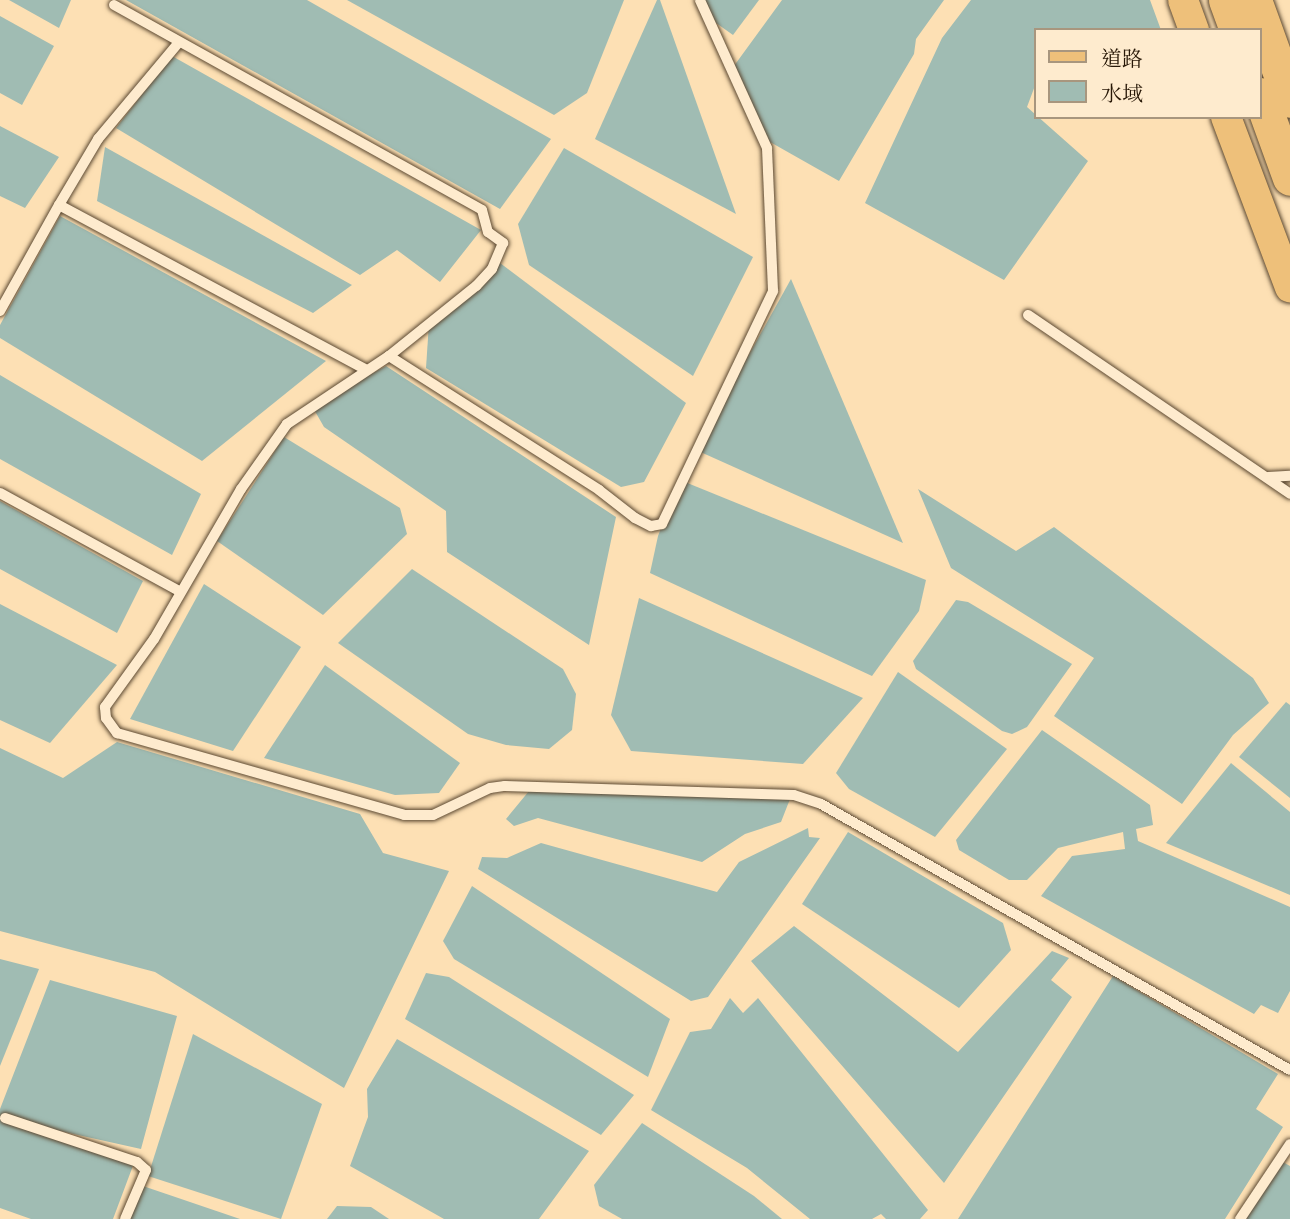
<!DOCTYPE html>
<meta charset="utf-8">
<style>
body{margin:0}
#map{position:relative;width:1290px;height:1219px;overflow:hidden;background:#fde0b4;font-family:"EB Garamond","Noto Serif TC",serif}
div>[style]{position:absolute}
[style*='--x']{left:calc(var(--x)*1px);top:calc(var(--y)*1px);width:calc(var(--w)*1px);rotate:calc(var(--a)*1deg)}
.water>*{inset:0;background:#a0bcb3}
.roads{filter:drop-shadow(0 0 2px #5c4932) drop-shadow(0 0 2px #5c4932)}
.lane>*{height:10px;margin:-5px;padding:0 5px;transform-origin:5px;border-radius:5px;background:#feebce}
.primary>*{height:30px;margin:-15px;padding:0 15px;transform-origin:15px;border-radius:15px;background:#eec07a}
.highway>*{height:35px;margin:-17.5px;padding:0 17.5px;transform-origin:17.5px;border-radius:17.5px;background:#eec07a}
span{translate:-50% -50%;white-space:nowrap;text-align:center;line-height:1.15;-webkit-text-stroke:5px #feebce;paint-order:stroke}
.legend{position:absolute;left:1034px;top:28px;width:228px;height:91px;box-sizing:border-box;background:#feebce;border:2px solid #a8967e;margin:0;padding:9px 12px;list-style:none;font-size:21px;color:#271706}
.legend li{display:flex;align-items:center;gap:14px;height:35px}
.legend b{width:35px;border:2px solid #a8967e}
</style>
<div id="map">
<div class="water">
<i style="clip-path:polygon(9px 0,71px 0,59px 28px)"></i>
<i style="clip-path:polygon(126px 0,307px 0,551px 139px,500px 209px)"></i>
<i style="clip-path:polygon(347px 0,624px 0,587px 93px,554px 115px)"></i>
<i style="clip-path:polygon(657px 0,660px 0,736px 214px,595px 139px)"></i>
<i style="clip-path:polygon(703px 0,759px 0,733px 35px,709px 18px)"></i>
<i style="clip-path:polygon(782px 0,944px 0,916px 39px,914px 54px,839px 181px,763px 138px,731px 70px)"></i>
<i style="clip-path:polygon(971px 0,1150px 0,1161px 30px,1036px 30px,1036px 83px,1027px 107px,1088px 161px,1004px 280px,865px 203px,942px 38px)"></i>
<i style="clip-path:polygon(0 16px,54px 46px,22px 105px,0 93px)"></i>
<i style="clip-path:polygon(172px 56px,481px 230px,440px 282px,397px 250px,360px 275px,116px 128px)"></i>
<i style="clip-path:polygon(0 126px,59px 157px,25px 208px,0 196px)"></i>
<i style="clip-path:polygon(105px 147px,352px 285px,313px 313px,97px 201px)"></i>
<i style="clip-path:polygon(564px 148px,753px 257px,693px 376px,529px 265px,518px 224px)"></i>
<i style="clip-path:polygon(60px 216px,326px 361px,202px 461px,0 338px,0 325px)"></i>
<i style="clip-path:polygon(500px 263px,686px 403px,644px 482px,621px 487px,426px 368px,429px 323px)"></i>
<i style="clip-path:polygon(791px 279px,903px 543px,696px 450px)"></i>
<i style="clip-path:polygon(386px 366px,616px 517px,589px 645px,447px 552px,446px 511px,324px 427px,312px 406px)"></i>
<i style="clip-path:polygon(0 375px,201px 494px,172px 555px,0 459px)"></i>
<i style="clip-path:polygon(284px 437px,400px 508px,407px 534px,323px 615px,217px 541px)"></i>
<i style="clip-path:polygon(680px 480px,926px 580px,919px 611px,872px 676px,650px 573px,658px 536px)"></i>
<i style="clip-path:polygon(918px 489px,1016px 551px,1054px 527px,1253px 678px,1269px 703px,1233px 735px,1182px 804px,1054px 716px,1094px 658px,951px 568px)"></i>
<i style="clip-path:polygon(0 501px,143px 581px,117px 633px,0 569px)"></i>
<i style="clip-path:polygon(412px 569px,563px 669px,576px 694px,572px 730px,549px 749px,506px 745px,468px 734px,338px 643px)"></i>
<i style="clip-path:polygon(204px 584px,301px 647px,233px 751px,130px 719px)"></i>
<i style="clip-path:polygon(639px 598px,863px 698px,803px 764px,631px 751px,611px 715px)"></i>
<i style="clip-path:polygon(956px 600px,968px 602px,1072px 664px,1027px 727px,1012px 734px,1002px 731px,916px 669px,913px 661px)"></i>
<i style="clip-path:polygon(0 604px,117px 665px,50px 743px,0 720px)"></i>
<i style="clip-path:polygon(325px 665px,460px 763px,439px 793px,395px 795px,264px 758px)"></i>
<i style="clip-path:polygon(898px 672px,1007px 749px,935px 837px,849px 789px,836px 773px)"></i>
<i style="clip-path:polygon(1286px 702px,1290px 705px,1290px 798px,1239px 757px)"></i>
<i style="clip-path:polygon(1042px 730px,1150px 805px,1153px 825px,1136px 829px,1138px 841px,1290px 907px,1290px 991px,1278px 1013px,1261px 1005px,1254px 1014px,1041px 896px,1072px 856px,1125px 849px,1123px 832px,1058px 848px,1027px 880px,1009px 880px,959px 850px,956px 840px)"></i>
<i style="clip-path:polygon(117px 742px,360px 814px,383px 853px,449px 871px,344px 1088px,155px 972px,0 931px,0 748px,63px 778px)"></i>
<i style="clip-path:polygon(1231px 763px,1290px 812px,1290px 895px,1166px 843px)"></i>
<i style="clip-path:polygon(529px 791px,790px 799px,781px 822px,745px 834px,702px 862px,538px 818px,514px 826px,506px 819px)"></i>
<i style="clip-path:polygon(808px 828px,809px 837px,820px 838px,708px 997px,691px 1001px,478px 869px,482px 857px,507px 858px,541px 843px,717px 892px,739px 862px)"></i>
<i style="clip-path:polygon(848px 832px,1003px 923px,1011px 950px,959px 1008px,802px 904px)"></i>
<i style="clip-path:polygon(472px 886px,670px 1019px,648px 1077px,454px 959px,443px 941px)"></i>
<i style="clip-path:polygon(794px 926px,958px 1052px,1052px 951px,1069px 958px,1051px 980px,1072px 997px,944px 1183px,751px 961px)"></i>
<i style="clip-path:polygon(0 959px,39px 969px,0 1066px)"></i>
<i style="clip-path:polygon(426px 973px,449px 977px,634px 1095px,601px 1135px,405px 1019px)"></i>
<i style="clip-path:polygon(1113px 976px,1278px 1074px,1256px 1109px,1283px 1127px,1225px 1219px,958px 1219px)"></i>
<i style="clip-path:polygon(50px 980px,177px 1016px,141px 1149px,6px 1119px,134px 1163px,113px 1219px,31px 1219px,0 1208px,0 1109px)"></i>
<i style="clip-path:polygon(730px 998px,743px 1013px,758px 998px,928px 1210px,920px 1219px,886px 1219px,881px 1214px,872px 1219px,810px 1219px,747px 1168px,651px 1110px,690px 1032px,711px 1029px)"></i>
<i style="clip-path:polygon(193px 1034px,322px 1104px,281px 1219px,148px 1176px)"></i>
<i style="clip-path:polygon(397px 1039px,589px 1151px,539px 1219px,444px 1219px,350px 1166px,368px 1117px,367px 1089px)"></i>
<i style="clip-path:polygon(642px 1123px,754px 1196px,782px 1219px,622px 1219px,599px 1206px,594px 1185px)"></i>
<i style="clip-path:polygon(1281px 1161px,1290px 1166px,1290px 1219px,1246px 1219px)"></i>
<i style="clip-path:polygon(140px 1185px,240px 1219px,126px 1219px)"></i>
<i style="clip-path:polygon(337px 1206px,371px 1207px,389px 1219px,327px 1219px)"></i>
</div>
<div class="roads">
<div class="lane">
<i style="--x:114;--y:5;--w:421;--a:29.1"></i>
<i style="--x:482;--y:210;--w:23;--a:75"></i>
<i style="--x:488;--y:232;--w:19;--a:36"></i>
<i style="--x:503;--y:243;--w:28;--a:113"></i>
<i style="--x:492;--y:269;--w:23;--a:133"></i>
<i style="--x:476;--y:286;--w:112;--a:141.2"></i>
<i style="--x:389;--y:356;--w:123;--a:146.3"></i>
<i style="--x:287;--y:424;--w:80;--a:125.3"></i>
<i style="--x:241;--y:489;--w:173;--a:120.1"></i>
<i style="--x:154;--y:639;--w:84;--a:125.8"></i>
<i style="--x:105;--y:707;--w:11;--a:85"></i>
<i style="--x:106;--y:718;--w:19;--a:54"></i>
<i style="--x:117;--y:733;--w:298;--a:15.9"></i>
<i style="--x:404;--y:815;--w:29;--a:0"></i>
<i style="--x:433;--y:815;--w:63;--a:-25.3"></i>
<i style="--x:490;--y:788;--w:15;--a:-8"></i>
<i style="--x:505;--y:786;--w:289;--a:1.8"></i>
<i style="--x:794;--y:795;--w:28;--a:18"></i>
<i style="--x:821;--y:804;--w:539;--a:29.56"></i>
<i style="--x:59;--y:205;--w:77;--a:-59.4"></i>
<i style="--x:98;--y:139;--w:126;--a:-50.1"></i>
<i style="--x:0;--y:311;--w:121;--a:-60.9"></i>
<i style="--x:59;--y:205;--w:347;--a:28.2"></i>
<i style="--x:1028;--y:315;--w:317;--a:34.3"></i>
<i style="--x:389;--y:356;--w:249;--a:32.5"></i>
<i style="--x:599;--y:490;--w:46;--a:37.9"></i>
<i style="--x:635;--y:518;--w:18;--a:27"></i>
<i style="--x:651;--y:526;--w:11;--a:-10"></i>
<i style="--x:662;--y:524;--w:258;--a:-64.5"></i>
<i style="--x:773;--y:291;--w:143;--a:-92.4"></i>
<i style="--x:767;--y:148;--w:162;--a:-114.4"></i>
<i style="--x:1268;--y:477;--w:22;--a:-3"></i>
<i style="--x:0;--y:493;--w:206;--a:28.7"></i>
<i style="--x:5;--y:1118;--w:139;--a:18.4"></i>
<i style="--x:137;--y:1162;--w:12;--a:42"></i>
<i style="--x:146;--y:1170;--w:53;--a:113.2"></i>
<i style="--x:1240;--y:1219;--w:90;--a:-56.3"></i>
</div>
<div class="primary">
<i style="--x:1183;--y:0;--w:32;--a:70"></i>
<i style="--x:1226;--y:117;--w:182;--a:69.4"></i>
</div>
<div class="highway">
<i style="--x:1226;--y:0;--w:32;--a:70"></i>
<i style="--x:1254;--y:0;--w:106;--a:70.2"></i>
<i style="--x:1260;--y:95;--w:88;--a:70.1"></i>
</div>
</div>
<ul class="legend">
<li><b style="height:9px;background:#eec07a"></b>道路</li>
<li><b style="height:19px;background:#a0bcb3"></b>水域</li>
</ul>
</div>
